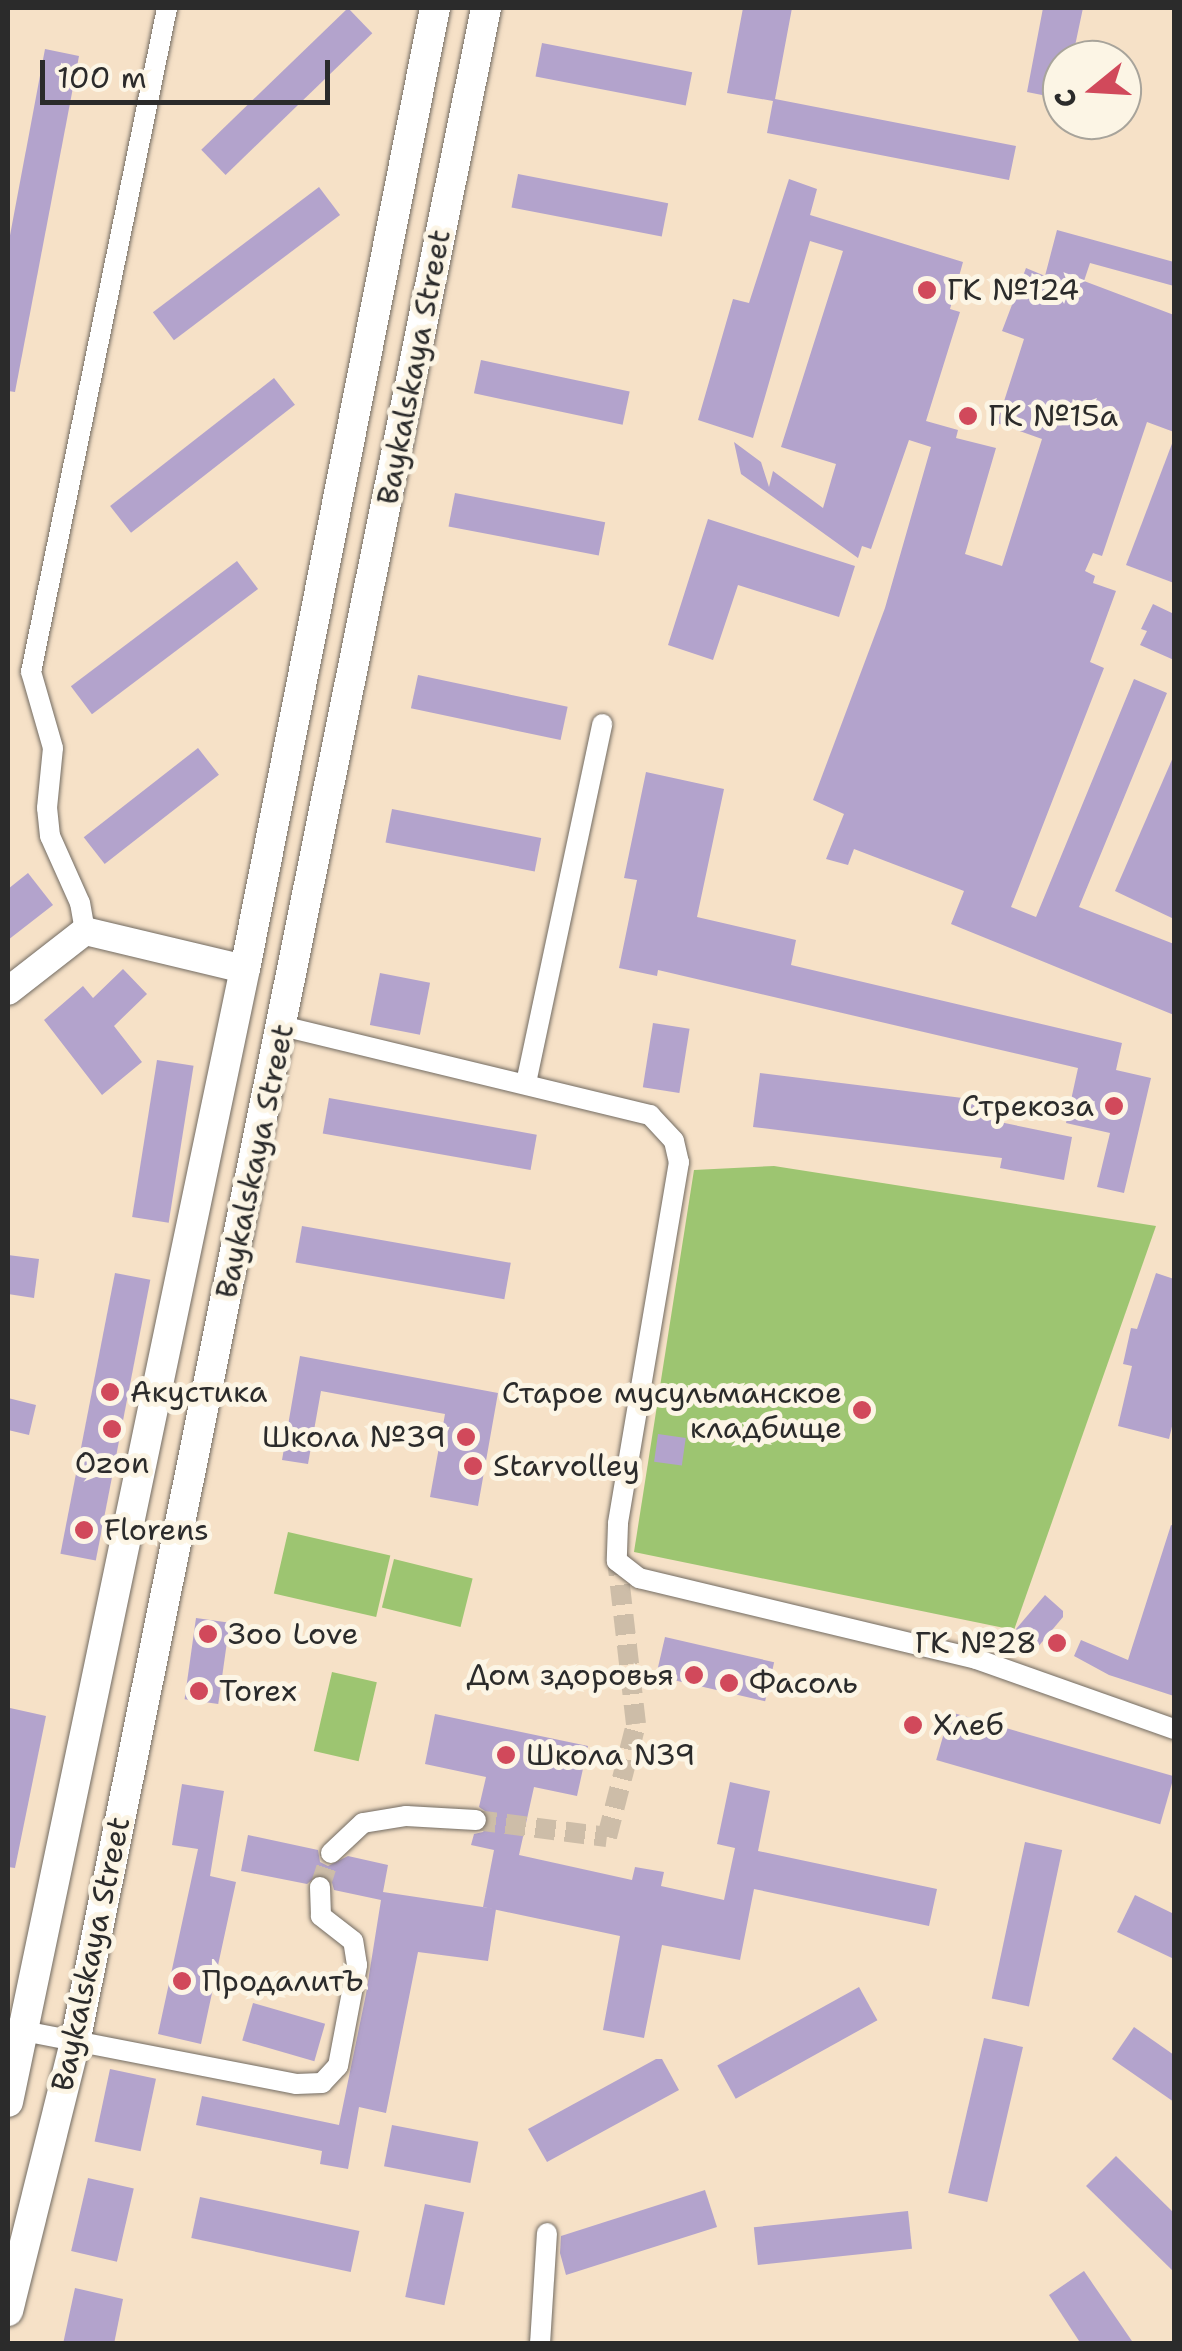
<!DOCTYPE html>
<meta charset="utf-8">
<style>
body{margin:0}
#map{position:relative;width:1182px;height:2351px;overflow:hidden;background:#f6e1c7;font-family:"Shantell Sans",sans-serif}
div>[style]{position:absolute}
[style*='--x']{left:calc(var(--x)*1px);top:calc(var(--y)*1px);width:calc(var(--w)*1px);rotate:calc(var(--a)*1deg)}
.green>*{inset:0;background:#9dc571;transform-origin:0 0}
.building>*{inset:0;background:#b3a3cc;transform-origin:0 0}
.street-tunnel>*{height:20px;margin-top:-10px;transform-origin:0;background:repeating-linear-gradient(90deg,#cdbda8 0 20px,transparent 0 30px)}
.roads{filter:drop-shadow(0 0 2px #726b62) drop-shadow(0 0 2px #726b62)}
.street>*{height:20px;margin:-10px;padding:0 10px;transform-origin:10px;border-radius:10px;background:#fff}
.secondary>*{height:28px;margin:-14px;padding:0 14px;transform-origin:14px;border-radius:14px;background:#fff}
.primary>*{height:30px;margin:-15px;padding:0 15px;transform-origin:15px;border-radius:15px;background:#fff}
.dots>*{width:28px;height:28px;translate:-50% -50%;box-sizing:border-box;border:5px solid #fcf5e5;border-radius:50%}
span{translate:-50% -50%;white-space:nowrap;text-align:center;line-height:1.15;-webkit-text-stroke:10px #fcf5e5;paint-order:stroke}
.poi-label{font-size:30px;color:#2b2b2b}
.left{translate:0 -50%;text-align:left}
.right{translate:-100% -50%;text-align:right}
.street-label{font-size:30px;color:#2b2b2b}
.frame{position:absolute;inset:0;border:10px solid #2b2b2b;pointer-events:none}
.north{position:absolute;left:1042px;top:40px;width:100px;height:100px;box-sizing:border-box;background:#fcf5e5;border:2px solid #a8a49b;border-radius:50%;rotate:252deg;font-size:28px;font-weight:700;line-height:40px;text-align:center;color:#2b2b2b}
.north::after{content:'';display:block;margin:auto;width:35px;height:45px;background:#d1495b;clip-path:polygon(50% 0,100% 100%,50% 72%,0 100%)}
.scale{position:absolute;left:40px;top:60px;width:290px;height:45px;box-sizing:border-box;border:5px solid #2b2b2b;border-top:0;padding-left:12px;font-size:30px;line-height:35px;white-space:nowrap;color:#2b2b2b;-webkit-text-stroke:8px #fcf5e5;paint-order:stroke}
</style>
<div id="map">
<div class="green">
<i style="clip-path:polygon(774px 1166px,1156px 1226px,1014px 1630px,634px 1552px,694px 1170px)"></i>
<i style="left:288px;top:1532px;width:105px;height:63px;rotate:13deg"></i>
<i style="left:394px;top:1559px;width:81px;height:50px;rotate:14deg"></i>
<i style="left:332px;top:1672px;width:46px;height:81px;rotate:13deg"></i>
</div>
<div class="building">
<i style="left:348px;top:8px;width:35px;height:204px;rotate:46deg"></i>
<i style="clip-path:polygon(743px 8px,792px 8px,775px 99px,1016px 146px,1009px 180px,767px 133px,773px 101px,727px 93px)"></i>
<i style="clip-path:polygon(1043px 8px,1083px 8px,1072px 60px,1062px 60px,1062px 99px,1027px 92px)"></i>
<i style="left:542px;top:43px;width:153px;height:34px;rotate:11deg"></i>
<i style="clip-path:polygon(45px 49px,79px 56px,15px 392px,8px 391px,8px 246px)"></i>
<i style="left:518px;top:174px;width:153px;height:34px;rotate:11deg"></i>
<i style="clip-path:polygon(789px 179px,817px 189px,810px 215px,963px 262px,950px 309px,960px 312px,926px 421px,958px 430px,956px 438px,996px 448px,965px 554px,1002px 566px,1042px 439px,997px 423px,1024px 339px,1002px 331px,1026px 268px,1045px 276px,1057px 230px,1174px 262px,1174px 286px,1090px 263px,1084px 281px,1174px 315px,1174px 432px,1147px 422px,1102px 556px,1093px 553px,1085px 571px,1095px 576px,1093px 583px,1116px 591px,1090px 662px,1104px 668px,1011px 907px,1036px 917px,1134px 679px,1167px 693px,1079px 907px,1174px 944px,1174px 1015px,951px 924px,964px 891px,854px 849px,848px 865px,826px 859px,844px 814px,813px 800px,885px 608px,931px 447px,909px 440px,871px 549px,862px 546px,858px 558px,741px 474px,734px 442px,761px 462px,769px 487px,773px 471px,823px 508px,836px 464px,781px 447px,843px 251px,810px 241px,753px 438px,698px 420px,733px 299px,749px 303px)"></i>
<i style="left:319px;top:187px;width:35px;height:208px;rotate:53deg"></i>
<i style="left:481px;top:360px;width:152px;height:34px;rotate:12deg"></i>
<i style="left:274px;top:378px;width:34px;height:208px;rotate:52deg"></i>
<i style="clip-path:polygon(1173px 441px,1174px 441px,1174px 583px,1126px 565px)"></i>
<i style="left:455px;top:493px;width:153px;height:34px;rotate:11deg"></i>
<i style="clip-path:polygon(708px 519px,855px 566px,839px 617px,738px 585px,713px 660px,668px 645px)"></i>
<i style="left:237px;top:561px;width:35px;height:208px;rotate:53deg"></i>
<i style="clip-path:polygon(1153px 604px,1174px 614px,1174px 660px,1140px 645px,1147px 631px,1141px 629px)"></i>
<i style="left:418px;top:675px;width:153px;height:34px;rotate:12deg"></i>
<i style="left:198px;top:748px;width:34px;height:145px;rotate:52deg"></i>
<i style="clip-path:polygon(1174px 755px,1174px 919px,1115px 891px)"></i>
<i style="clip-path:polygon(646px 772px,724px 789px,697px 917px,796px 940px,791px 965px,1122px 1043px,1116px 1070px,1151px 1078px,1124px 1193px,1097px 1187px,1110px 1133px,1066px 1123px,1078px 1068px,658px 970px,657px 976px,619px 968px,637px 880px,624px 878px)"></i>
<i style="left:392px;top:809px;width:152px;height:34px;rotate:11deg"></i>
<i style="clip-path:polygon(28px 873px,53px 905px,8px 940px,8px 889px)"></i>
<i style="clip-path:polygon(123px 969px,147px 994px,114px 1026px,142px 1062px,102px 1095px,44px 1020px,83px 986px,93px 998px)"></i>
<i style="left:380px;top:973px;width:51px;height:53px;rotate:11deg"></i>
<i style="left:653px;top:1023px;width:37px;height:65px;rotate:9deg"></i>
<i style="left:157px;top:1060px;width:37px;height:159px;rotate:9deg"></i>
<i style="clip-path:polygon(760px 1073px,987px 1101px,985px 1119px,1072px 1137px,1064px 1180px,1000px 1168px,1002px 1158px,753px 1127px)"></i>
<i style="left:329px;top:1098px;width:211px;height:36px;rotate:10deg"></i>
<i style="left:302px;top:1226px;width:212px;height:37px;rotate:10deg"></i>
<i style="clip-path:polygon(8px 1255px,39px 1259px,34px 1298px,8px 1294px)"></i>
<i style="left:115px;top:1273px;width:36px;height:286px;rotate:11deg"></i>
<i style="clip-path:polygon(1156px 1273px,1174px 1279px,1174px 1418px,1169px 1439px,1118px 1426px,1132px 1366px,1123px 1364px,1131px 1328px,1137px 1329px)"></i>
<i style="clip-path:polygon(300px 1356px,498px 1393px,478px 1506px,430px 1497px,445px 1414px,321px 1391px,308px 1464px,282px 1460px)"></i>
<i style="clip-path:polygon(8px 1398px,36px 1405px,29px 1435px,8px 1430px)"></i>
<i style="left:658px;top:1434px;width:28px;height:28px;rotate:8deg"></i>
<i style="clip-path:polygon(1171px 1525px,1174px 1526px,1174px 1696px,1109px 1675px,1074px 1656px,1081px 1640px,1128px 1660px)"></i>
<i style="clip-path:polygon(1045px 1595px,1063px 1611px,1063px 1617px,1037px 1648px,1016px 1629px)"></i>
<i style="left:196px;top:1618px;width:34px;height:82px;rotate:8deg"></i>
<i style="left:665px;top:1637px;width:112px;height:40px;rotate:13deg"></i>
<i style="clip-path:polygon(10px 1708px,46px 1716px,15px 1868px,8px 1867px)"></i>
<i style="left:950px;top:1712px;width:233px;height:50px;rotate:16deg"></i>
<i style="clip-path:polygon(435px 1714px,588px 1746px,577px 1796px,534px 1787px,519px 1855px,632px 1880px,635px 1867px,664px 1872px,661px 1886px,724px 1900px,735px 1848px,717px 1844px,730px 1782px,770px 1791px,758px 1851px,937px 1889px,929px 1926px,754px 1889px,740px 1960px,662px 1945px,644px 2038px,603px 2030px,620px 1936px,483px 1907px,494px 1850px,471px 1845px,474px 1834px,483px 1832px,490px 1822px,488px 1813px,479px 1807px,486px 1777px,425px 1764px)"></i>
<i style="clip-path:polygon(182px 1784px,224px 1791px,210px 1876px,236px 1882px,201px 2044px,158px 2034px,198px 1849px,172px 1845px)"></i>
<i style="clip-path:polygon(248px 1835px,318px 1850px,320px 1862px,328px 1866px,348px 1856px,388px 1865px,383px 1892px,496px 1909px,488px 1961px,418px 1952px,386px 2113px,359px 2107px,348px 2169px,320px 2164px,322px 2151px,196px 2125px,202px 2096px,339px 2125px,366px 1994px,381px 1900px,334px 1890px,331px 1879px,320px 1873px,307px 1884px,241px 1871px)"></i>
<i style="left:1025px;top:1842px;width:38px;height:160px;rotate:12deg"></i>
<i style="clip-path:polygon(1135px 1895px,1174px 1914px,1174px 1959px,1117px 1932px)"></i>
<i style="left:859px;top:1987px;width:38px;height:162px;rotate:61deg"></i>
<i style="left:253px;top:2003px;width:75px;height:39px;rotate:16deg"></i>
<i style="clip-path:polygon(1134px 2027px,1174px 2055px,1174px 2102px,1112px 2059px)"></i>
<i style="left:984px;top:2038px;width:40px;height:159px;rotate:13deg"></i>
<i style="clip-path:polygon(656px 2059px,662px 2059px,679px 2090px,547px 2162px,528px 2129px)"></i>
<i style="left:110px;top:2069px;width:47px;height:74px;rotate:12deg"></i>
<i style="left:392px;top:2125px;width:88px;height:42px;rotate:11deg"></i>
<i style="clip-path:polygon(1116px 2156px,1174px 2213px,1174px 2272px,1086px 2186px)"></i>
<i style="left:88px;top:2178px;width:47px;height:75px;rotate:13deg"></i>
<i style="clip-path:polygon(705px 2190px,717px 2227px,566px 2275px,560px 2253px,561px 2236px)"></i>
<i style="left:200px;top:2197px;width:163px;height:42px;rotate:12deg"></i>
<i style="left:425px;top:2204px;width:40px;height:95px;rotate:12deg"></i>
<i style="left:908px;top:2211px;width:38px;height:155px;rotate:84deg"></i>
<i style="clip-path:polygon(1084px 2271px,1134px 2344px,1081px 2344px,1049px 2295px)"></i>
<i style="clip-path:polygon(75px 2288px,123px 2299px,114px 2344px,63px 2344px)"></i>
</div>
<div class="street-tunnel">
<i style="--x:476;--y:1820;--w:132;--a:7.4"></i>
<i style="--x:607;--y:1837;--w:117;--a:-75.6"></i>
<i style="--x:636;--y:1724;--w:164;--a:-96.6"></i>
<i style="--x:320;--y:1887;--w:36;--a:-72"></i>
</div>
<div class="roads">
<div class="street">
<i style="--x:85;--y:931;--w:28;--a:-100"></i>
<i style="--x:80;--y:903;--w:73;--a:-114.1"></i>
<i style="--x:50;--y:836;--w:28;--a:-96"></i>
<i style="--x:47;--y:808;--w:60;--a:-84.3"></i>
<i style="--x:53;--y:748;--w:79;--a:-106.1"></i>
<i style="--x:31;--y:672;--w:678;--a:-78.42"></i>
<i style="--x:282;--y:1026;--w:379;--a:13.6"></i>
<i style="--x:650;--y:1115;--w:35;--a:47"></i>
<i style="--x:674;--y:1141;--w:22;--a:77"></i>
<i style="--x:679;--y:1162;--w:367;--a:99.6"></i>
<i style="--x:618;--y:1524;--w:37;--a:92"></i>
<i style="--x:617;--y:1561;--w:28;--a:38"></i>
<i style="--x:639;--y:1578;--w:347;--a:13.5"></i>
<i style="--x:976;--y:1659;--w:210;--a:19.5"></i>
<i style="--x:526;--y:1083;--w:367;--a:-78"></i>
<i style="--x:331;--y:1853;--w:44;--a:-43.2"></i>
<i style="--x:363;--y:1823;--w:44;--a:-9.2"></i>
<i style="--x:406;--y:1816;--w:70;--a:3.3"></i>
<i style="--x:8;--y:2028;--w:293;--a:11"></i>
<i style="--x:296;--y:2084;--w:26;--a:-2"></i>
<i style="--x:322;--y:2083;--w:23;--a:-47"></i>
<i style="--x:338;--y:2066;--w:103;--a:-79.3"></i>
<i style="--x:357;--y:1965;--w:24;--a:-99"></i>
<i style="--x:353;--y:1941;--w:41;--a:-142"></i>
<i style="--x:321;--y:1916;--w:29;--a:-92"></i>
<i style="--x:540;--y:2344;--w:111;--a:-86.4"></i>
</div>
<div class="secondary">
<i style="--x:8;--y:991;--w:98;--a:-37.9"></i>
<i style="--x:85;--y:931;--w:164;--a:13.4"></i>
</div>
<div class="primary">
<i style="--x:8;--y:2102;--w:1158;--a:-78.19"></i>
<i style="--x:245;--y:969;--w:980;--a:-78.82"></i>
<i style="--x:8;--y:2311;--w:276;--a:-76"></i>
<i style="--x:75;--y:2043;--w:2076;--a:-78.58"></i>
</div>
</div>
<div class="dots">
<i style="left:927px;top:290px;background:#d1495b"></i>
<i style="left:968px;top:416px;background:#d1495b"></i>
<i style="left:1114px;top:1106px;background:#d1495b"></i>
<i style="left:110px;top:1392px;background:#d1495b"></i>
<i style="left:862px;top:1410px;background:#d1495b"></i>
<i style="left:112px;top:1429px;background:#d1495b"></i>
<i style="left:466px;top:1437px;background:#d1495b"></i>
<i style="left:473px;top:1466px;background:#d1495b"></i>
<i style="left:84px;top:1530px;background:#d1495b"></i>
<i style="left:208px;top:1634px;background:#d1495b"></i>
<i style="left:1057px;top:1643px;background:#d1495b"></i>
<i style="left:694px;top:1675px;background:#d1495b"></i>
<i style="left:729px;top:1683px;background:#d1495b"></i>
<i style="left:199px;top:1691px;background:#d1495b"></i>
<i style="left:913px;top:1725px;background:#d1495b"></i>
<i style="left:506px;top:1755px;background:#d1495b"></i>
<i style="left:182px;top:1981px;background:#d1495b"></i>
</div>
<div class="poi-label">
<span class="left" style="left:947px;top:290px">ГК №124</span>
<span class="left" style="left:988px;top:416px">ГК №15а</span>
<span class="right" style="left:1094px;top:1106px">Стрекоза</span>
<span class="left" style="left:130px;top:1392px">Акустика</span>
<span class="right" style="left:842px;top:1410px">Старое мусульманское<br>кладбище</span>
<span class="right" style="left:446px;top:1437px">Школа №39</span>
<span style="left:112px;top:1463px">Ozon</span>
<span class="left" style="left:493px;top:1466px">Starvolley</span>
<span class="left" style="left:104px;top:1530px">Florens</span>
<span class="left" style="left:228px;top:1634px">Зоо Love</span>
<span class="right" style="left:1037px;top:1643px">ГК №28</span>
<span class="right" style="left:674px;top:1675px">Дом здоровья</span>
<span class="left" style="left:749px;top:1683px">Фасоль</span>
<span class="left" style="left:219px;top:1691px">Torex</span>
<span class="left" style="left:933px;top:1725px">Хлеб</span>
<span class="left" style="left:526px;top:1755px">Школа N39</span>
<span class="left" style="left:202px;top:1981px">ПродалитЪ</span>
</div>
<div class="street-label">
<span style="left:414px;top:367px;rotate:-79deg">Baykalskaya Street</span>
<span style="left:255px;top:1161px;rotate:-78deg">Baykalskaya Street</span>
<span style="left:91px;top:1954px;rotate:-78deg">Baykalskaya Street</span>
</div>
<div class="frame"></div>
<div class="north">С</div>
<div class="scale">100 m</div>
</div>
